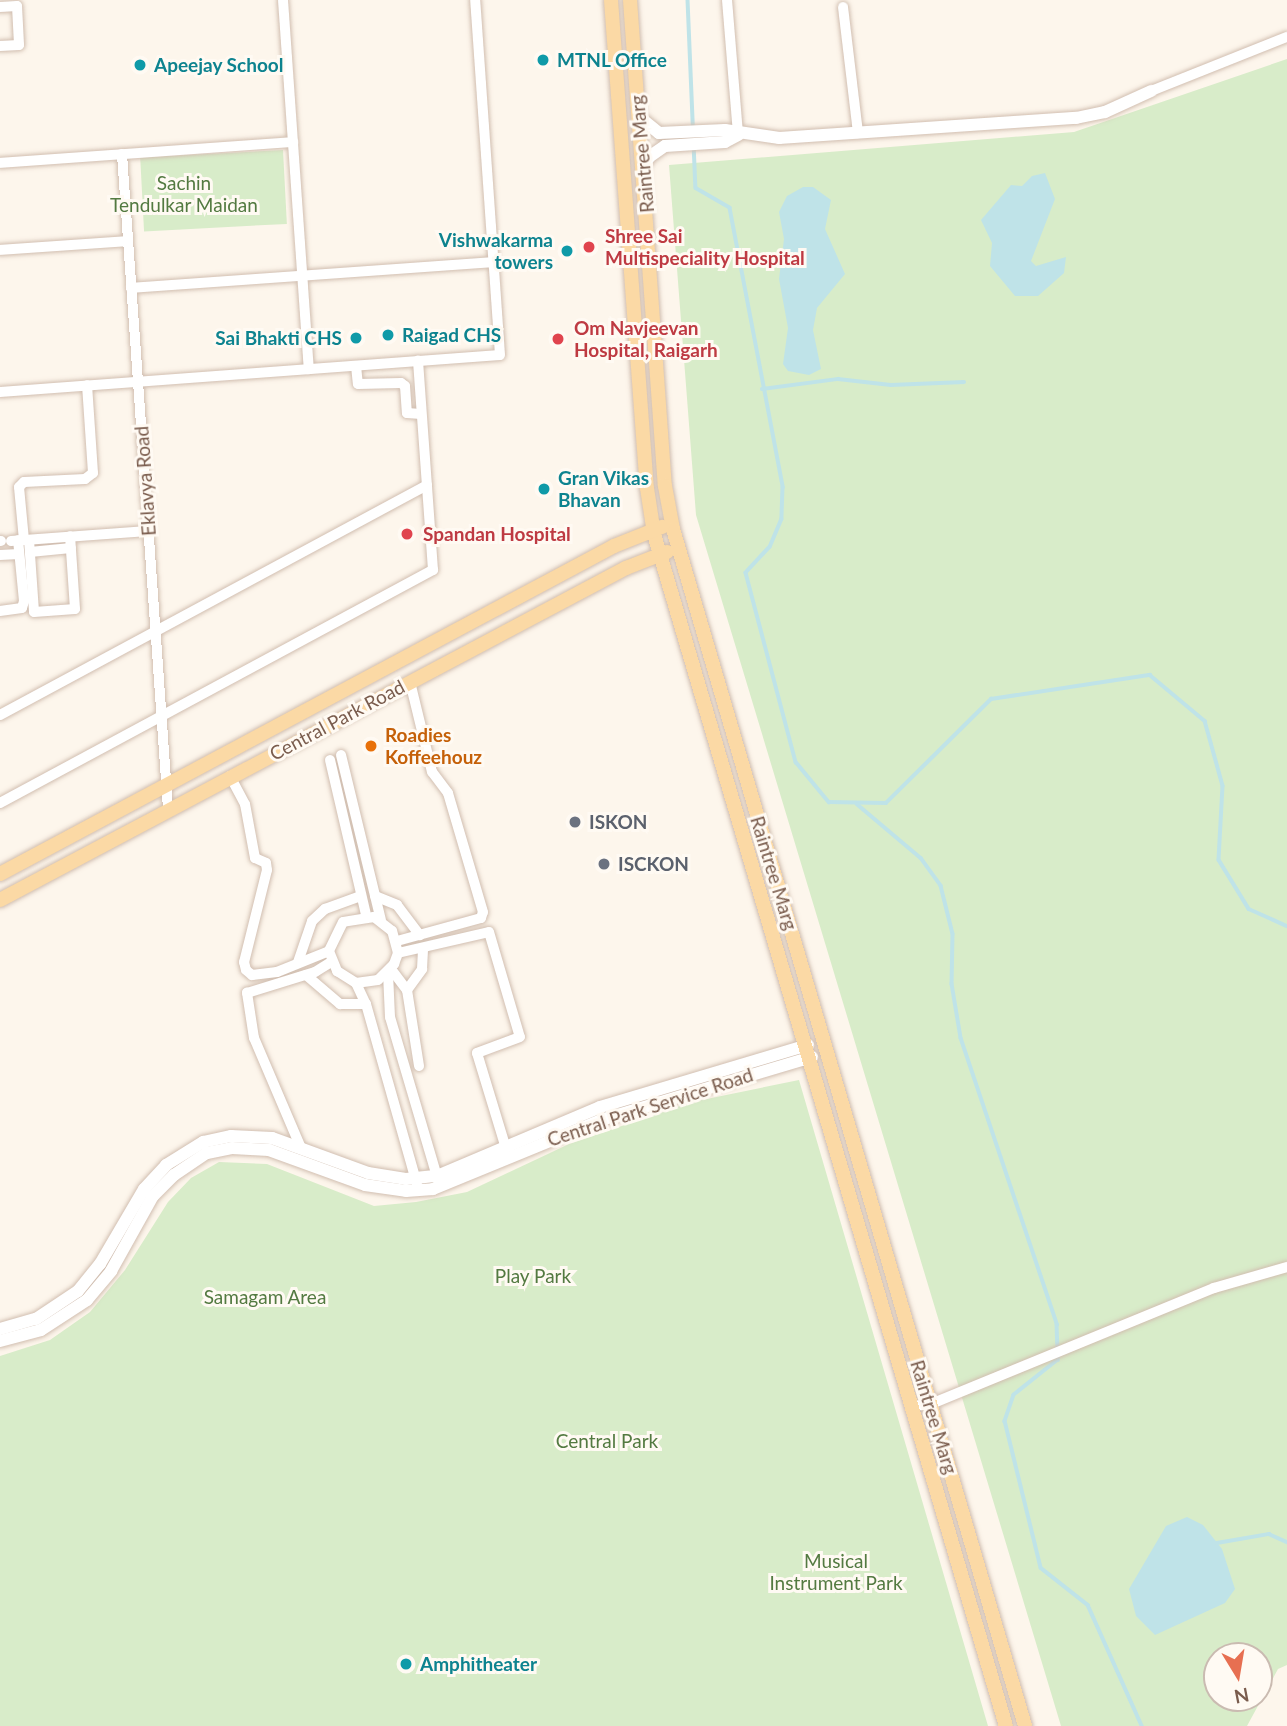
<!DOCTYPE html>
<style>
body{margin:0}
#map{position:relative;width:1287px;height:1726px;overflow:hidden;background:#fdf6ec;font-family:Lato,sans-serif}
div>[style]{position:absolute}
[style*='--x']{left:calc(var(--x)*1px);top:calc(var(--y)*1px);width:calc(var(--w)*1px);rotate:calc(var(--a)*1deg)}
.green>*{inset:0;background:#d8ecc9;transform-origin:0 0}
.water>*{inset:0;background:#bfe3e8}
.stream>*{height:3.5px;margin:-1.75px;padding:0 1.75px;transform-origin:1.75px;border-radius:1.75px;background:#bfe3e8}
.roads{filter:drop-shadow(0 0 2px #d1beb0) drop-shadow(0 0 2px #d1beb0)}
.street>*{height:10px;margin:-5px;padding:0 5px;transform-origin:5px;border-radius:5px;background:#fff}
.secondary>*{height:12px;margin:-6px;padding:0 6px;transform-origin:6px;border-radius:6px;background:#fff}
.primary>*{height:14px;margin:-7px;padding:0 7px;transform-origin:7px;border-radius:7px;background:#fbd9a5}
.dots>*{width:19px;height:19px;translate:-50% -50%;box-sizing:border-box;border:4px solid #fffaf3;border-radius:50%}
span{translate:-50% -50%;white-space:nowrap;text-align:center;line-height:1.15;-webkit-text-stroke:6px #fffaf3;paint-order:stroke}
.culture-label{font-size:19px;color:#0d838f;font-weight:700}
.left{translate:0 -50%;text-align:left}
.right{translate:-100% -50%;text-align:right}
.street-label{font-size:19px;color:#7a5c4d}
.park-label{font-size:19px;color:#537a41}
.health-label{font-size:19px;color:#be3a42;font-weight:700}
.food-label{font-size:19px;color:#c56008;font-weight:700}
.worship-label{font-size:19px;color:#5b616d;font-weight:700}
.north{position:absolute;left:1203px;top:1642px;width:70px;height:70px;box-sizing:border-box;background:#fffaf3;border:2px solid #cabbb1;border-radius:50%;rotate:169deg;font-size:19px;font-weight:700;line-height:28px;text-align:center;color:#7a5c4d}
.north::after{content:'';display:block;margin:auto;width:24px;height:32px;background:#e76f51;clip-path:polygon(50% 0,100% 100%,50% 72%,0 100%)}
</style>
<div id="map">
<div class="green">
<i style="clip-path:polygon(evenodd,1287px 59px,1287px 1665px,1278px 1669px,1247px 1726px,1061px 1726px,696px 515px,669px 165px,1074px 132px,1287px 59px,1217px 1656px,1259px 1656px,1259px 1698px,1217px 1698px,1217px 1656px)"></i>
<i style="left:283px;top:150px;width:74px;height:143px;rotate:87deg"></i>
<i style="clip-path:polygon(799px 1080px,988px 1726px,0 1726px,0 1356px,50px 1340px,90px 1312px,125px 1270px,168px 1202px,191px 1178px,219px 1162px,267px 1164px,374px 1206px,416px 1202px,467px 1192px,569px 1144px,692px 1102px)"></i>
</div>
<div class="water">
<i style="clip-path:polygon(1045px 173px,1055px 199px,1031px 261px,1036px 266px,1066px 257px,1064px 273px,1038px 296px,1015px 296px,990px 266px,992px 243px,981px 220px,1011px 185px,1022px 186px,1032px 176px)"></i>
<i style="clip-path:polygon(803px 187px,813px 187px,831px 200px,825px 229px,845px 274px,817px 308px,813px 330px,821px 369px,809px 375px,788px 371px,783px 364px,788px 328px,779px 279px,784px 239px,779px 212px,787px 196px)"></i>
<i style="clip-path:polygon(1187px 1517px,1203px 1525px,1222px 1549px,1235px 1589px,1225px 1603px,1155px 1635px,1136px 1616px,1129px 1589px,1166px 1526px)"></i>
</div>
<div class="stream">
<i style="--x:688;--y:0;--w:188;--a:87.6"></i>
<i style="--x:696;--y:188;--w:39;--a:30"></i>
<i style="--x:730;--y:208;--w:284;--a:79.2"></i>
<i style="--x:783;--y:487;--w:32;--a:92"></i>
<i style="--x:782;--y:519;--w:30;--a:113"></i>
<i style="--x:770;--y:547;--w:35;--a:133"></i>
<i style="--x:746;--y:573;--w:196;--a:75.2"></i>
<i style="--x:796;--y:762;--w:52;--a:50.5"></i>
<i style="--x:829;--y:802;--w:57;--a:1"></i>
<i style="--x:886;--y:803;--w:148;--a:-44.7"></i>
<i style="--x:991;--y:699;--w:161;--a:-8.6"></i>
<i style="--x:1150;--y:675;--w:72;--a:39.9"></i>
<i style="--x:1205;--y:721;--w:67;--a:74.5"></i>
<i style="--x:1223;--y:786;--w:74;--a:93.1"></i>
<i style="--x:1219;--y:860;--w:57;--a:58.5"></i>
<i style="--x:1249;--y:909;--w:42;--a:24.1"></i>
<i style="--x:762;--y:389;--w:77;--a:-7.5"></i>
<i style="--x:838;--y:379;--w:53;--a:6.5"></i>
<i style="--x:891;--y:385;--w:73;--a:-2.4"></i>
<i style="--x:857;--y:804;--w:84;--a:40.2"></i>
<i style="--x:921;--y:858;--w:34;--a:54"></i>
<i style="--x:941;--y:886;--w:49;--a:76"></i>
<i style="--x:953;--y:934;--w:50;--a:91.1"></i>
<i style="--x:952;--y:984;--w:55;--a:80.5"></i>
<i style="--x:961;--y:1038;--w:302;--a:71.4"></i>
<i style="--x:1057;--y:1324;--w:36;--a:88"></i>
<i style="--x:1058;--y:1360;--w:56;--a:141.5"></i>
<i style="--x:1014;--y:1395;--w:28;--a:109"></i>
<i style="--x:1005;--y:1421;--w:151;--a:76.2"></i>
<i style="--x:1041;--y:1568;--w:60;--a:38.2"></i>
<i style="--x:1088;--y:1605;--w:133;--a:65.9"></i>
<i style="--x:1217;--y:1543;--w:53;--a:-9.8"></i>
<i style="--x:1269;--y:1534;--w:20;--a:24"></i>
</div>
<div class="roads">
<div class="street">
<i style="--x:283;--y:0;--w:370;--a:86"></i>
<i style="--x:727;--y:0;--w:135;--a:85.3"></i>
<i style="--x:0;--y:7;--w:17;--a:-3"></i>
<i style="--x:17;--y:6;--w:39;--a:87"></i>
<i style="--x:19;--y:45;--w:19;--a:177"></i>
<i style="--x:843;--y:7;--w:127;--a:83.2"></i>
<i style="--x:1151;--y:91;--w:146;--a:-21.7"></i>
<i style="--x:122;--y:154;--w:656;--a:85.98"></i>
<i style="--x:0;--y:163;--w:294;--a:-4.1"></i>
<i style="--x:0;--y:250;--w:128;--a:-4"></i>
<i style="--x:131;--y:288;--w:363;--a:-4.1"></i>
<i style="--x:356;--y:366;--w:18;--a:84"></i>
<i style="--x:358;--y:384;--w:43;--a:-1.3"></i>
<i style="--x:401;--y:383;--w:5;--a:37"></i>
<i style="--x:405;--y:386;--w:27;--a:86"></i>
<i style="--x:407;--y:413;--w:14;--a:4"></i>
<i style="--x:0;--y:392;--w:501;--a:-4.23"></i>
<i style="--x:500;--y:355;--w:356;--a:-94"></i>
<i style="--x:24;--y:540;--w:53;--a:-95.4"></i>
<i style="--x:19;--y:487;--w:7;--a:-45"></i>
<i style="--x:24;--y:482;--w:61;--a:-2.8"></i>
<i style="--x:85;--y:479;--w:10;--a:-37"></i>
<i style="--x:93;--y:473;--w:88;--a:-93.9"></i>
<i style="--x:29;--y:540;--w:72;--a:86"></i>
<i style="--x:34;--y:612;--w:41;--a:-4.2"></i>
<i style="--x:75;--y:609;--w:73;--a:-93.9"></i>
<i style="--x:0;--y:541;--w:1;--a:0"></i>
<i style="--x:11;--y:541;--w:137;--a:-4.2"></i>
<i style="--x:30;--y:552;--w:41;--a:-5.6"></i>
<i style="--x:0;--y:555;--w:19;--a:-3"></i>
<i style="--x:0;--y:611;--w:22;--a:-8"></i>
<i style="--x:22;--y:608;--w:7;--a:-74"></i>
<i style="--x:24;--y:601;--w:61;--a:-95.6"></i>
<i style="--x:0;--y:715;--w:485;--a:-28.3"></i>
<i style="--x:341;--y:755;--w:170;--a:76.4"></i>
<i style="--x:330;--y:760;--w:159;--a:76.9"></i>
<i style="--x:230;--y:776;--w:32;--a:62"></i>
<i style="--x:245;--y:804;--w:55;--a:79.5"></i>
<i style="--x:255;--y:858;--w:12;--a:24"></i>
<i style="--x:266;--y:863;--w:7;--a:82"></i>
<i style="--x:267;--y:870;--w:95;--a:104"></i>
<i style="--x:244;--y:962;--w:8;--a:76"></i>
<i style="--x:246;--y:970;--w:8;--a:40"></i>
<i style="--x:252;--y:975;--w:25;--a:-7"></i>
<i style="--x:277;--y:972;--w:56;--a:-22"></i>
<i style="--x:0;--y:803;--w:492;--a:-28.3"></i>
<i style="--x:433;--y:570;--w:210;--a:-94.1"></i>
<i style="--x:375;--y:896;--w:24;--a:22"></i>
<i style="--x:397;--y:905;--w:38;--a:53"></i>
<i style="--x:397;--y:941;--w:87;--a:-15.3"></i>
<i style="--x:481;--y:918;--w:6;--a:-72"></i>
<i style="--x:483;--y:912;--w:124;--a:-106.4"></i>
<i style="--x:448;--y:793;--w:26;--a:-127"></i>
<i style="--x:432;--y:772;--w:93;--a:-103.7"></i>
<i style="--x:398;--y:953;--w:93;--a:-13"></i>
<i style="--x:489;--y:932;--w:109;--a:73.6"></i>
<i style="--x:520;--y:1037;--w:46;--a:159.6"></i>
<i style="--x:477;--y:1053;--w:96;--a:73.1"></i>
<i style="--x:298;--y:962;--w:43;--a:-71.1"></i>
<i style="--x:312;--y:921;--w:18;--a:-43"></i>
<i style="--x:325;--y:909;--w:38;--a:-20"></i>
<i style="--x:391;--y:969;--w:26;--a:53"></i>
<i style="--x:407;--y:990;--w:77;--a:81"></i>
<i style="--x:388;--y:973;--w:44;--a:87.4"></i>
<i style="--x:390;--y:1017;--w:173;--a:73.6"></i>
<i style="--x:306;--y:975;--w:45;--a:40.5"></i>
<i style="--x:340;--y:1004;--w:26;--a:0"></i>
<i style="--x:356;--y:983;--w:22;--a:-8"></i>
<i style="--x:378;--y:980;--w:23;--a:-45"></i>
<i style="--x:394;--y:964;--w:12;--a:-70"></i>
<i style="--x:398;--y:953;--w:23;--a:-105"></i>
<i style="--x:392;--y:931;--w:23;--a:-142"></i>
<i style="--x:374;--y:917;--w:31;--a:171"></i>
<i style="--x:343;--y:922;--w:32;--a:116"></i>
<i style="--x:329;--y:951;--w:22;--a:68"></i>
<i style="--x:337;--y:971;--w:22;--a:32"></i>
<i style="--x:356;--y:983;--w:23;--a:65"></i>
<i style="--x:366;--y:1004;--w:187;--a:74.2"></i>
<i style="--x:407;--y:990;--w:26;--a:-54"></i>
<i style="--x:422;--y:969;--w:20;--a:-87"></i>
<i style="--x:301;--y:1148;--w:120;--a:-113.1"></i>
<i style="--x:254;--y:1038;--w:46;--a:-98.8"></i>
<i style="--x:247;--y:993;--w:71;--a:-17.2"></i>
<i style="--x:315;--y:972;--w:19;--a:-32"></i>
<i style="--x:912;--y:1406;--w:19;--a:-6"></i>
<i style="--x:931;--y:1404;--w:306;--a:-22.3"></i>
<i style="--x:1214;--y:1288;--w:76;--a:-16"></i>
</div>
<div class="secondary">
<i style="--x:638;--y:116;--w:27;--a:39"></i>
<i style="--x:659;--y:133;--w:66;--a:-2.6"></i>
<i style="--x:725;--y:130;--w:55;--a:8.4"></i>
<i style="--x:779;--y:138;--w:298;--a:-3.9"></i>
<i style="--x:1076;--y:118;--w:30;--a:-12"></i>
<i style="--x:1105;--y:112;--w:51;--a:-24.5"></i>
<i style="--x:643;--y:168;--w:13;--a:-61"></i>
<i style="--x:649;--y:157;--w:19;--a:-35"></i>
<i style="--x:665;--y:146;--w:60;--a:-3.8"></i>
<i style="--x:725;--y:142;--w:15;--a:-28"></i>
<i style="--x:0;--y:1329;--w:37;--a:-16"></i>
<i style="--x:36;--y:1319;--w:50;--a:-33.7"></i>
<i style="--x:78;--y:1291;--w:35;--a:-51"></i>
<i style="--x:100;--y:1264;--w:87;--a:-59.6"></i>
<i style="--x:144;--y:1189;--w:33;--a:-47"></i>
<i style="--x:166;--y:1165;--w:44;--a:-31.9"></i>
<i style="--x:203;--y:1142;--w:29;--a:-12"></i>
<i style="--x:231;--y:1136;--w:41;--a:2.8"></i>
<i style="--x:272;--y:1138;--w:102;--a:20"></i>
<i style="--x:368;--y:1173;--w:38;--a:9"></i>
<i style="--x:406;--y:1179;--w:31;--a:-6"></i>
<i style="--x:437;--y:1176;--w:177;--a:-22.9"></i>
<i style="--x:600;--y:1107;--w:217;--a:-16.6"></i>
<i style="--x:0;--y:1341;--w:42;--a:-15"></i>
<i style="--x:41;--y:1330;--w:55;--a:-33.1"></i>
<i style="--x:87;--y:1300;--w:38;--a:-50"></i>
<i style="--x:111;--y:1271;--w:86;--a:-60.8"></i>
<i style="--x:153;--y:1196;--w:30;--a:-45"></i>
<i style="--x:174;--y:1175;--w:40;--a:-34"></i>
<i style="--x:207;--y:1153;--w:25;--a:-11"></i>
<i style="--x:232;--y:1148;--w:37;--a:3"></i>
<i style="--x:269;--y:1150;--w:102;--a:20"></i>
<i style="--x:365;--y:1185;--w:41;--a:8.3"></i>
<i style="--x:406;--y:1191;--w:27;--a:-4"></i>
<i style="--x:433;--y:1189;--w:185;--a:-22.3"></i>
<i style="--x:604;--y:1119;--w:217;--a:-16.6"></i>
</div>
<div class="primary">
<i style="--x:611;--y:0;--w:489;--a:85.8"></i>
<i style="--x:647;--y:488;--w:47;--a:81.3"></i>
<i style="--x:654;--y:534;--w:1243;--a:73.55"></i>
<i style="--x:630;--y:0;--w:487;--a:85.9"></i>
<i style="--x:665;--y:486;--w:44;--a:79.5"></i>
<i style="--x:673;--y:529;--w:1248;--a:73.61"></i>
<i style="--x:0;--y:874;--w:696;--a:-28.11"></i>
<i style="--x:614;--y:546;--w:52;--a:-21.6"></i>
<i style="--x:0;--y:900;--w:709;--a:-27.94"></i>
<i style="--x:626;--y:568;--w:44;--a:-21.3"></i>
</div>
</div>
<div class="dots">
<i style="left:543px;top:60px;background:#0f9aa8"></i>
<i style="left:140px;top:65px;background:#0f9aa8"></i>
<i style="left:589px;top:247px;background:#e0444e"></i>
<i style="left:567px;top:251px;background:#0f9aa8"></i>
<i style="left:388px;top:335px;background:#0f9aa8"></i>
<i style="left:356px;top:338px;background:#0f9aa8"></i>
<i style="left:558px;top:339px;background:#e0444e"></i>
<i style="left:544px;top:489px;background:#0f9aa8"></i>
<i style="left:407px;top:534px;background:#e0444e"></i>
<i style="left:371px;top:746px;background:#e8710a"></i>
<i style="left:575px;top:822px;background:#6b7280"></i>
<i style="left:604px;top:864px;background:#6b7280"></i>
<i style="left:406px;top:1664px;background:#0f9aa8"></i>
</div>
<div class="culture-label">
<span class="left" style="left:557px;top:60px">MTNL Office</span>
<span class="left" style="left:154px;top:65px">Apeejay School</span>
<span class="right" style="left:553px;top:251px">Vishwakarma<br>towers</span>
<span class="left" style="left:402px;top:335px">Raigad CHS</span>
<span class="right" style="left:342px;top:338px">Sai Bhakti CHS</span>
<span class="left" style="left:558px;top:489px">Gran Vikas<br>Bhavan</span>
<span class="left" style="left:420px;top:1664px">Amphitheater</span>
</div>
<div class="street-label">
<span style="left:642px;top:154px;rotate:-95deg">Raintree Marg</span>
<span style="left:145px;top:481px;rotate:-94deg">Eklavya Road</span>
<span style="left:337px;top:720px;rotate:-28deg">Central Park Road</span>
<span style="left:774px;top:873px;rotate:73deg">Raintree Marg</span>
<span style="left:650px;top:1107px;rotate:-18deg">Central Park Service Road</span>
<span style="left:934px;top:1417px;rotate:73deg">Raintree Marg</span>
</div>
<div class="park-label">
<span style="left:184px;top:194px">Sachin<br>Tendulkar Maidan</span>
<span style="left:533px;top:1276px">Play Park</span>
<span style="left:265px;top:1297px">Samagam Area</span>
<span style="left:607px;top:1441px">Central Park</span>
<span style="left:836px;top:1572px">Musical<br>Instrument Park</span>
</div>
<div class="health-label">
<span class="left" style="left:605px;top:247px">Shree Sai<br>Multispeciality Hospital</span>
<span class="left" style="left:574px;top:339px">Om Navjeevan<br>Hospital, Raigarh</span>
<span class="left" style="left:423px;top:534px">Spandan Hospital</span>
</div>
<div class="food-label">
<span class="left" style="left:385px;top:746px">Roadies<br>Koffeehouz</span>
</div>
<div class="worship-label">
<span class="left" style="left:589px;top:822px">ISKON</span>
<span class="left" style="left:618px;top:864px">ISCKON</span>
</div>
<div class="north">N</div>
</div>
